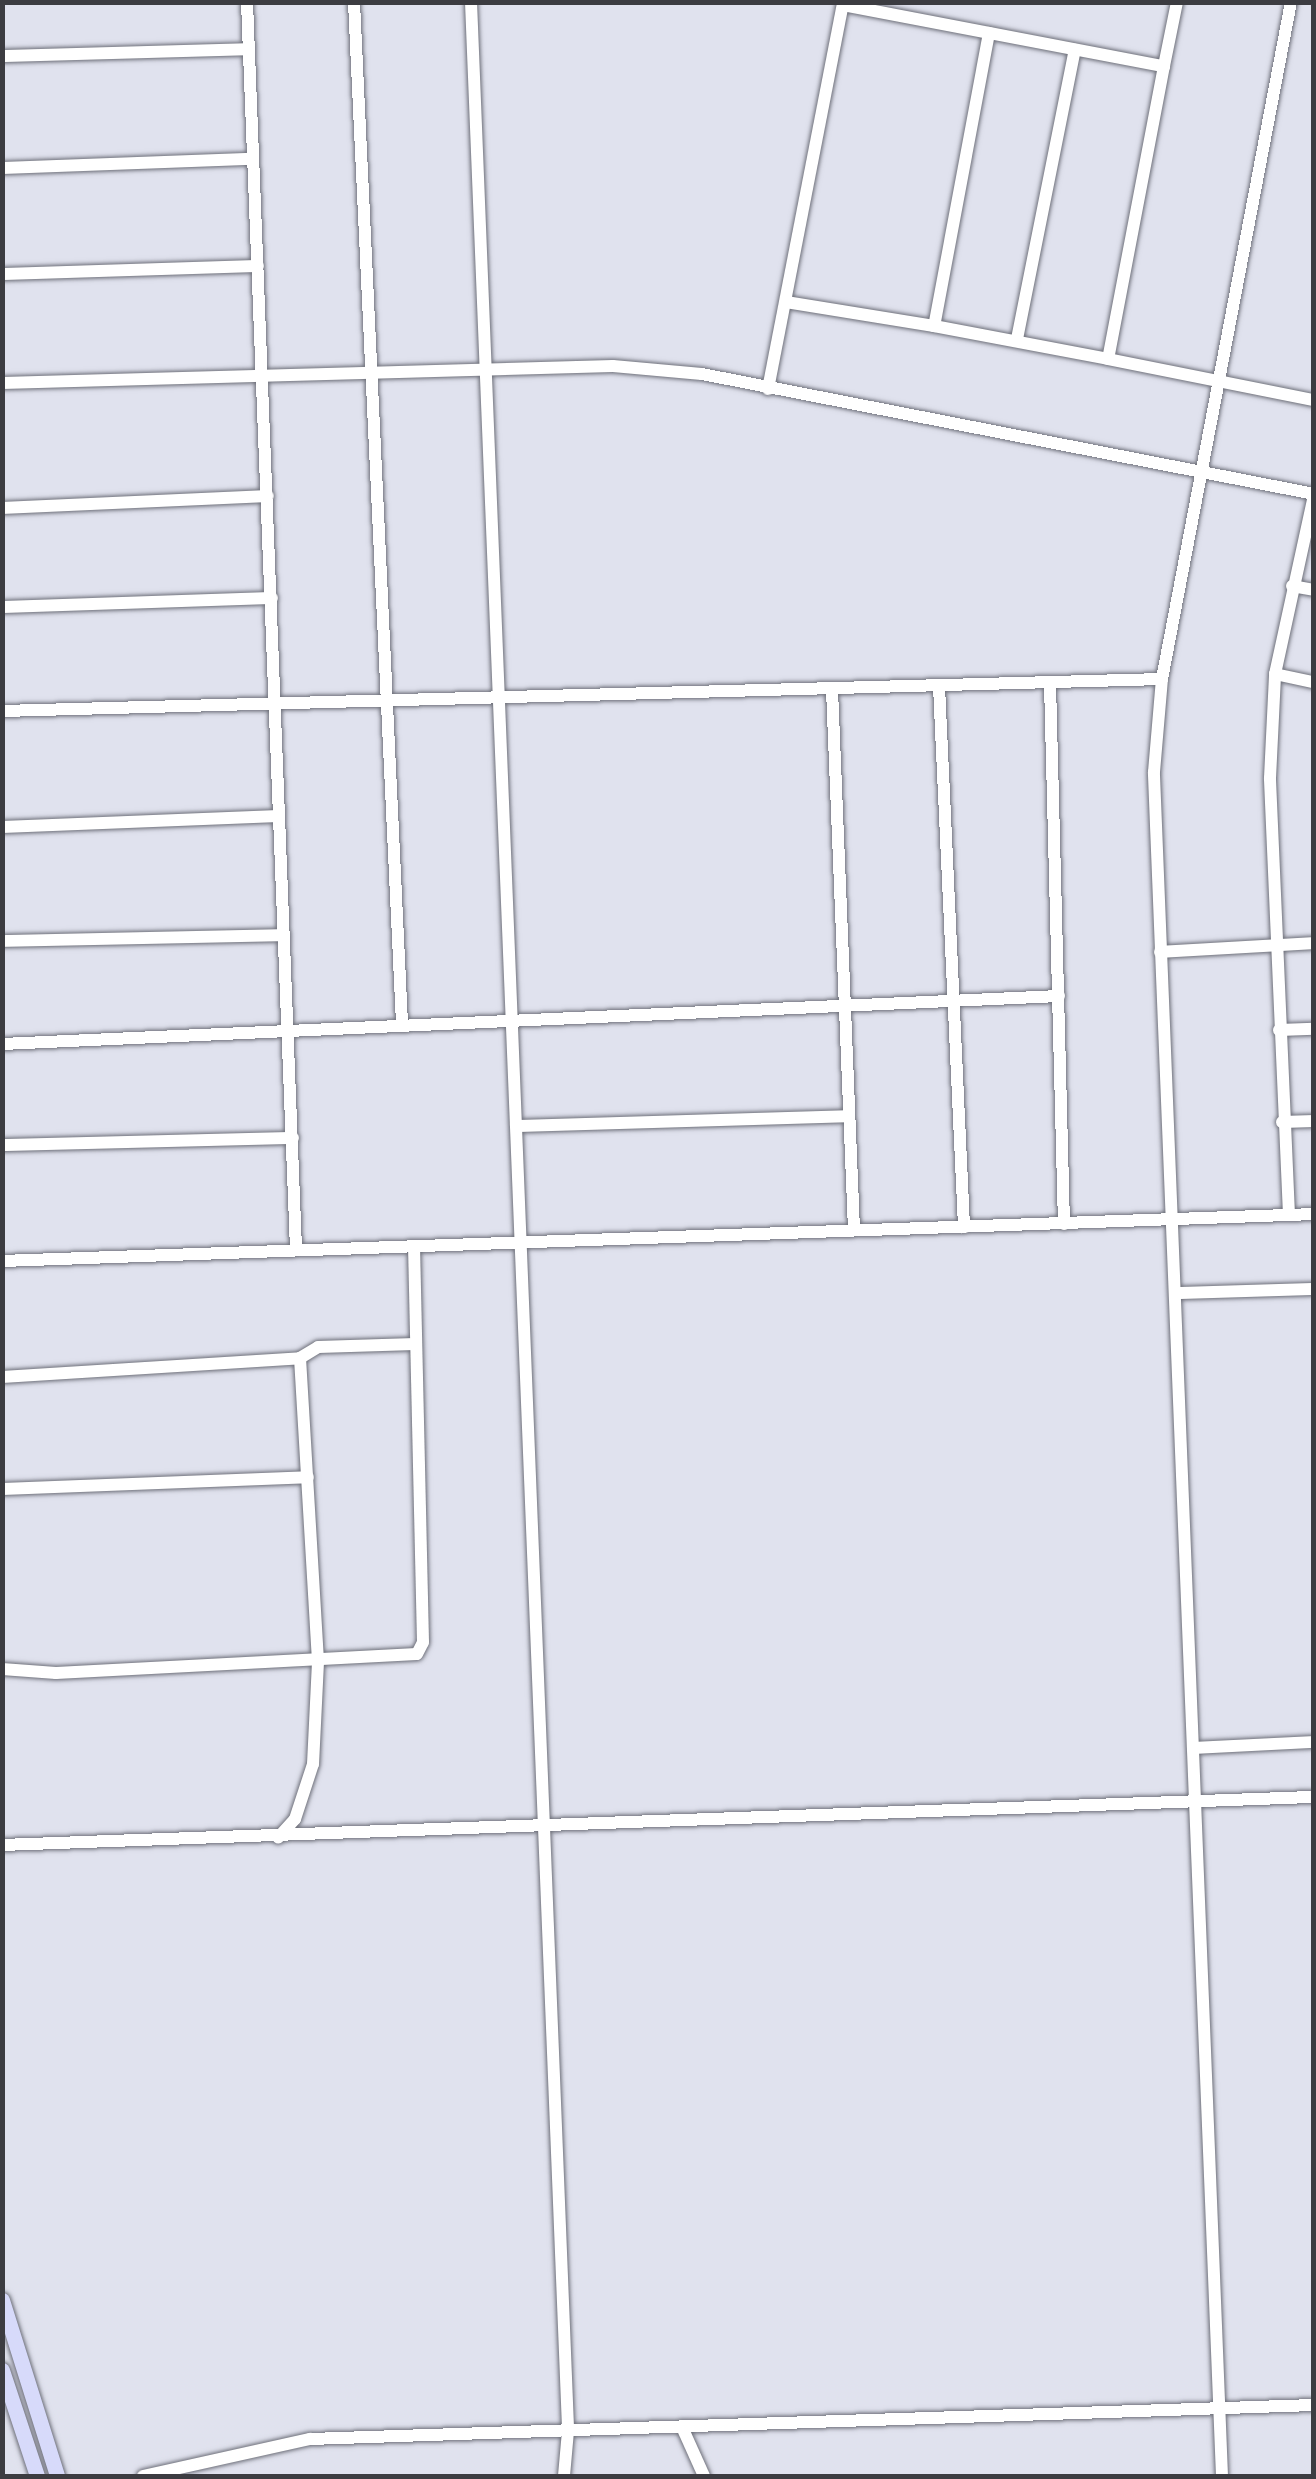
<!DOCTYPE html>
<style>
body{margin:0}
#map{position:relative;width:1316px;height:2479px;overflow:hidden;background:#e0e2ee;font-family:"Golos Text",sans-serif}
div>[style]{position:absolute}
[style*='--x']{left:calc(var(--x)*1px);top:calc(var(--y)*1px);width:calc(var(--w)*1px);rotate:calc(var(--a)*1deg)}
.roads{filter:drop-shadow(0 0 2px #6e707a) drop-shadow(0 0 2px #6e707a)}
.minor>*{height:12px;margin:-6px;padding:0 6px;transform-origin:6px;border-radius:6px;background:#fff}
.major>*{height:15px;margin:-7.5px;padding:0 7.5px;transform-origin:7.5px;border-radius:7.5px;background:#d7dafa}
span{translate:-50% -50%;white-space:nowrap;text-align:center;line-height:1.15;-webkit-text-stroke:8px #eef0fb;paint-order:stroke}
.frame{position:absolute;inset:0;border:5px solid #3c3c41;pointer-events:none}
</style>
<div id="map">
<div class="roads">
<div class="minor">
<i style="--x:247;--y:2;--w:1249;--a:87.75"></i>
<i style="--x:354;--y:2;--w:1023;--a:87.31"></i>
<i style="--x:471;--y:2;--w:2431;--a:87.71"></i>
<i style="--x:568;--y:2431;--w:45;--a:95.1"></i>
<i style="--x:843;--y:5;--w:327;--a:10.8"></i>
<i style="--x:1164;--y:66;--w:65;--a:-78.5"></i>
<i style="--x:989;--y:33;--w:298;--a:100.6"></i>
<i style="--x:934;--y:326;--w:177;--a:10.7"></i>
<i style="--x:2;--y:56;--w:247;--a:-1.6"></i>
<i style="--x:1164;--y:66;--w:298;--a:100.8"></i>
<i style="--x:1108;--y:359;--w:210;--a:11.3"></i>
<i style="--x:2;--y:168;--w:251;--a:-2.1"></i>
<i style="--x:2;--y:274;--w:256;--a:-1.8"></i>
<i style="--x:786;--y:302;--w:150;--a:9.2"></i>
<i style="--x:1017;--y:339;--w:295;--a:-78.7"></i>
<i style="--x:2;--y:383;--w:611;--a:-1.59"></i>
<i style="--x:613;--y:366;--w:89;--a:5.1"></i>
<i style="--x:702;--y:374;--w:624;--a:11.09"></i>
<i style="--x:768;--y:389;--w:394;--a:-79"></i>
<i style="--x:2;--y:508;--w:266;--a:-2.6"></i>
<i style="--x:1292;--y:586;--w:22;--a:10"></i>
<i style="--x:2;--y:607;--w:270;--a:-1.9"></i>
<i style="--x:1275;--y:674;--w:40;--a:12"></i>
<i style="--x:1050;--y:683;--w:541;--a:88.52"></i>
<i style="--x:939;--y:686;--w:542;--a:87.35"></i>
<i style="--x:832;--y:689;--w:540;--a:87.67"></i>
<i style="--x:2;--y:711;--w:1160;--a:-1.58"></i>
<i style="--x:2;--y:827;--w:277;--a:-2.3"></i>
<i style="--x:2;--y:941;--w:282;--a:-1.2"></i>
<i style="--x:1160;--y:952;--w:154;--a:-3.3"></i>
<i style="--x:1279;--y:1030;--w:35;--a:-2"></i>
<i style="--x:2;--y:1044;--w:1058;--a:-2.6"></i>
<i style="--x:1282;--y:1122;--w:32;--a:-2"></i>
<i style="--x:516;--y:1126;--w:333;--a:-1.7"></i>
<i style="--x:2;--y:1145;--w:291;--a:-1.4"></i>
<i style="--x:1289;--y:1215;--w:437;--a:-92.5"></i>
<i style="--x:1270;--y:778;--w:104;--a:-87.2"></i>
<i style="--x:1275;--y:674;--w:183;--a:-77.7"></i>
<i style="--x:2;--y:1261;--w:1313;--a:-2.05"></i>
<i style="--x:1178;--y:1293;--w:136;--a:-1.7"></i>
<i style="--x:300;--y:1358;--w:21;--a:-31"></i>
<i style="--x:318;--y:1347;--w:97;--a:-1.8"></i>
<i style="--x:2;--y:1377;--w:299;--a:-3.6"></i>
<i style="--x:300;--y:1358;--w:305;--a:86.6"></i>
<i style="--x:318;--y:1662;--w:102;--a:92.8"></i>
<i style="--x:313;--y:1764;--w:58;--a:108.1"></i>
<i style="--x:295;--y:1819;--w:25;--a:132"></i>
<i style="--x:2;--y:1489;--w:306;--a:-2.2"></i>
<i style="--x:2;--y:1669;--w:54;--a:4.2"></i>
<i style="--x:56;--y:1673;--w:361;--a:-3"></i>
<i style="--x:417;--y:1654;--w:13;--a:-63"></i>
<i style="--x:423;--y:1642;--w:394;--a:-91.3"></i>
<i style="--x:1194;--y:1748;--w:120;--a:-2.9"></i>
<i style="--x:2;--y:1845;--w:1313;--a:-2.1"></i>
<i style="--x:682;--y:2427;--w:54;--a:65.8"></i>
<i style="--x:143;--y:2476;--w:171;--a:-12.5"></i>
<i style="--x:310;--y:2439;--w:1005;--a:-1.94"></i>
<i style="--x:1222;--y:2476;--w:1705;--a:-92.29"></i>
<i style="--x:1154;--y:772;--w:93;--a:-85.1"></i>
<i style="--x:1162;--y:679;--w:689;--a:-79.21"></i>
</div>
<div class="major">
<i style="--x:2;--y:2300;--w:184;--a:72.6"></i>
<i style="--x:2;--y:2370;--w:112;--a:71.7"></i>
</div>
</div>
<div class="frame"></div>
</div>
